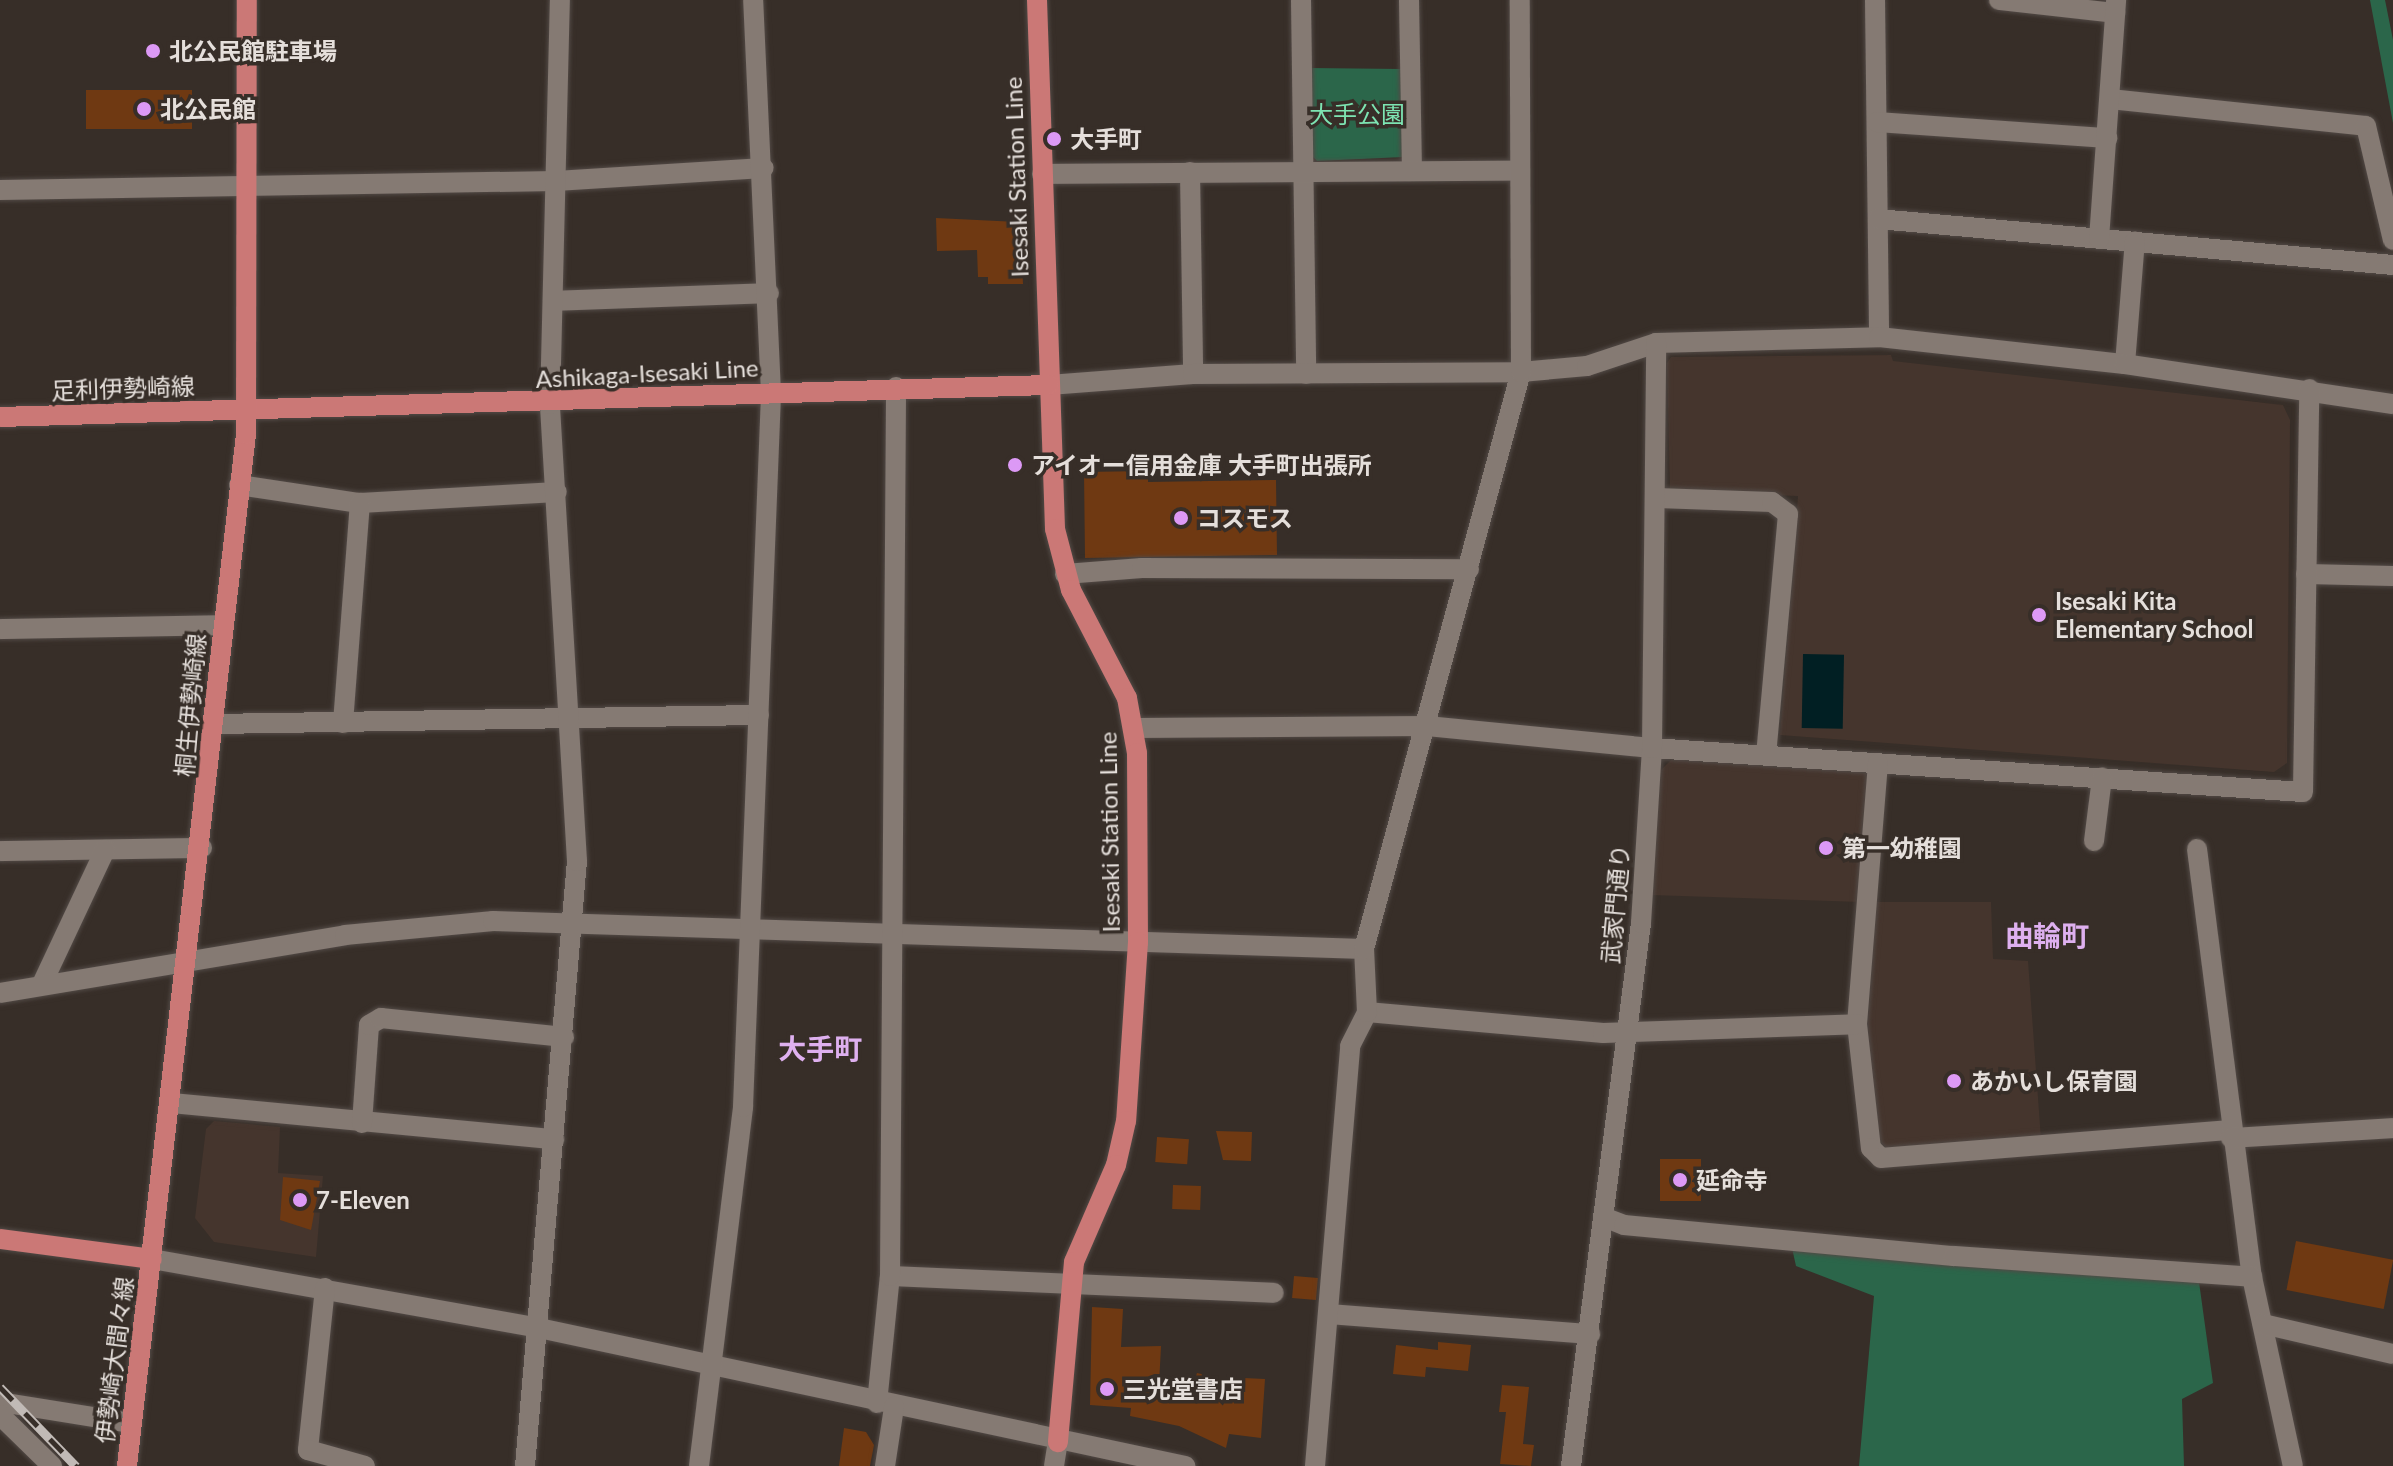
<!DOCTYPE html>
<meta charset="utf-8">
<style>
body{margin:0}
#map{position:relative;width:2393px;height:1466px;overflow:hidden;background:#372e28;font-family:Lato,"Noto Sans JP",sans-serif}
div>[style]{position:absolute}
[style*='--x']{left:calc(var(--x)*1px);top:calc(var(--y)*1px);width:calc(var(--w)*1px);rotate:calc(var(--a)*1deg)}
.built>*{inset:0;background:#45352d}
.green>*{inset:0;background:#2b664a}
.water>*{inset:0;background:#011f23;transform-origin:0 0}
.building>*{inset:0;background:#6f3912;transform-origin:0 0}
.roads{filter:drop-shadow(0 0 2px #524a46) drop-shadow(0 0 2px #524a46)}
.minor>*{height:20px;margin:-10px;padding:0 10px;transform-origin:10px;border-radius:10px;background:#857a73}
.major>*{height:20px;margin:-10px;padding:0 10px;transform-origin:10px;border-radius:10px;background:#cb7876}
.rail>*{height:9px;margin-top:-4.5px;transform-origin:0;background:repeating-linear-gradient(90deg,#372e28 0 18px,#c1bab6 0 36px);box-sizing:border-box;border-block:2px solid #c1bab6}
.dots>*{width:22px;height:22px;translate:-50% -50%;box-sizing:border-box;border:4px solid #372e28;border-radius:50%}
span{translate:-50% -50%;white-space:nowrap;text-align:center;line-height:1.15;-webkit-text-stroke:7px #372e28;paint-order:stroke}
.poi-label{font-size:24px;color:#e5dfdb;font-weight:700}
.left{translate:0 -50%;text-align:left}
.park-label{font-size:24px;color:#7de4b2}
.street-label{font-size:24px;color:#e5dfdb}
.quarter-label{font-size:28px;color:#deb0ef;font-weight:700}
</style>
<div id="map">
<div class="built">
<i style="clip-path:polygon(1891px 355px,1893px 361px,2283px 405px,2290px 420px,2287px 763px,2274px 772px,1780px 735px,1798px 496px,1670px 491px,1667px 363px,1671px 357px)"></i>
<i style="clip-path:polygon(1674px 757px,1864px 769px,1870px 776px,1861px 902px,1651px 895px,1659px 772px)"></i>
<i style="clip-path:polygon(1875px 902px,1991px 902px,1993px 959px,2028px 961px,2041px 1139px,1889px 1150px,1876px 1138px,1868px 1024px)"></i>
<i style="clip-path:polygon(214px 1121px,280px 1127px,278px 1173px,323px 1176px,316px 1257px,214px 1242px,195px 1218px,206px 1129px)"></i>
</div>
<div class="green">
<i style="clip-path:polygon(2370px 0,2385px 0,2393px 40px,2393px 123px)"></i>
<i style="clip-path:polygon(1310px 68px,1402px 69px,1404px 157px,1317px 161px,1310px 154px)"></i>
<i style="clip-path:polygon(1792px 1248px,2199px 1282px,2213px 1383px,2182px 1399px,2184px 1466px,1859px 1466px,1874px 1296px,1796px 1266px)"></i>
</div>
<div class="water">
<i style="left:1803px;top:654px;width:41px;height:74px;rotate:1deg"></i>
</div>
<div class="building">
<i style="left:86px;top:90px;width:106px;height:39px"></i>
<i style="clip-path:polygon(936px 218px,1020px 222px,1023px 284px,988px 284px,988px 277px,978px 277px,977px 250px,937px 251px)"></i>
<i style="clip-path:polygon(1148px 471px,1148px 482px,1276px 480px,1277px 555px,1085px 558px,1084px 472px)"></i>
<i style="clip-path:polygon(1216px 1131px,1252px 1132px,1251px 1161px,1223px 1160px)"></i>
<i style="left:1157px;top:1137px;width:32px;height:25px;rotate:4deg"></i>
<i style="left:1660px;top:1159px;width:41px;height:42px"></i>
<i style="clip-path:polygon(283px 1177px,320px 1181px,311px 1230px,280px 1220px)"></i>
<i style="left:1173px;top:1185px;width:28px;height:24px;rotate:2deg"></i>
<i style="left:2296px;top:1241px;width:99px;height:50px;rotate:11deg"></i>
<i style="left:1294px;top:1276px;width:24px;height:22px;rotate:5deg"></i>
<i style="clip-path:polygon(1092px 1307px,1123px 1309px,1121px 1347px,1161px 1346px,1159px 1385px,1192px 1388px,1197px 1373px,1242px 1383px,1244px 1378px,1265px 1379px,1261px 1438px,1229px 1434px,1226px 1448px,1179px 1426px,1130px 1416px,1131px 1408px,1090px 1405px)"></i>
<i style="clip-path:polygon(1438px 1342px,1471px 1345px,1468px 1371px,1426px 1367px,1425px 1377px,1393px 1374px,1396px 1345px,1438px 1350px)"></i>
<i style="clip-path:polygon(1502px 1385px,1529px 1387px,1523px 1444px,1534px 1445px,1531px 1466px,1500px 1464px,1506px 1412px,1499px 1412px)"></i>
<i style="clip-path:polygon(844px 1428px,866px 1432px,874px 1445px,870px 1466px,839px 1466px)"></i>
</div>
<div class="roads">
<div class="minor">
<i style="--x:1301;--y:0;--w:374;--a:89.2"></i>
<i style="--x:1409;--y:0;--w:171;--a:89"></i>
<i style="--x:1875;--y:0;--w:337;--a:89.3"></i>
<i style="--x:1999;--y:0;--w:117;--a:6.4"></i>
<i style="--x:2110;--y:99;--w:257;--a:6"></i>
<i style="--x:2366;--y:126;--w:117;--a:76.7"></i>
<i style="--x:1877;--y:122;--w:231;--a:4"></i>
<i style="--x:1190;--y:172;--w:202;--a:89.1"></i>
<i style="--x:1042;--y:174;--w:477;--a:-0.4"></i>
<i style="--x:0;--y:190;--w:556;--a:-0.93"></i>
<i style="--x:556;--y:181;--w:208;--a:-3.6"></i>
<i style="--x:1878;--y:219;--w:517;--a:5.1"></i>
<i style="--x:2099;--y:239;--w:240;--a:-85.9"></i>
<i style="--x:553;--y:301;--w:216;--a:-2.1"></i>
<i style="--x:2125;--y:364;--w:123;--a:-85.4"></i>
<i style="--x:1049;--y:385;--w:144;--a:-4.4"></i>
<i style="--x:1193;--y:374;--w:328;--a:-0.3"></i>
<i style="--x:1521;--y:372;--w:66;--a:-5.2"></i>
<i style="--x:1587;--y:366;--w:73;--a:-18.4"></i>
<i style="--x:1656;--y:343;--w:223;--a:-1.5"></i>
<i style="--x:1879;--y:337;--w:247;--a:6.3"></i>
<i style="--x:2125;--y:364;--w:271;--a:8.5"></i>
<i style="--x:239;--y:485;--w:122;--a:8.5"></i>
<i style="--x:360;--y:503;--w:197;--a:-3.2"></i>
<i style="--x:1657;--y:498;--w:115;--a:2"></i>
<i style="--x:1772;--y:502;--w:20;--a:37"></i>
<i style="--x:1788;--y:514;--w:242;--a:95.2"></i>
<i style="--x:1065;--y:574;--w:77;--a:-4.5"></i>
<i style="--x:1142;--y:568;--w:327;--a:0.2"></i>
<i style="--x:2306;--y:574;--w:87;--a:1.3"></i>
<i style="--x:0;--y:629;--w:223;--a:-1"></i>
<i style="--x:343;--y:723;--w:221;--a:-85.6"></i>
<i style="--x:214;--y:724;--w:545;--a:-0.95"></i>
<i style="--x:1134;--y:728;--w:293;--a:-0.4"></i>
<i style="--x:1427;--y:726;--w:226;--a:5.6"></i>
<i style="--x:1652;--y:748;--w:652;--a:3.87"></i>
<i style="--x:2303;--y:792;--w:403;--a:-89.1"></i>
<i style="--x:1878;--y:763;--w:262;--a:94.6"></i>
<i style="--x:1857;--y:1024;--w:125;--a:83.6"></i>
<i style="--x:1871;--y:1148;--w:14;--a:45"></i>
<i style="--x:1881;--y:1158;--w:350;--a:-4.6"></i>
<i style="--x:2094;--y:841;--w:64;--a:-82.8"></i>
<i style="--x:2197;--y:849;--w:432;--a:82.7"></i>
<i style="--x:2252;--y:1277;--w:193;--a:77.8"></i>
<i style="--x:0;--y:851;--w:202;--a:-0.9"></i>
<i style="--x:42;--y:984;--w:148;--a:-64.8"></i>
<i style="--x:0;--y:993;--w:350;--a:-9.5"></i>
<i style="--x:345;--y:935;--w:149;--a:-5.4"></i>
<i style="--x:493;--y:921;--w:871;--a:1.84"></i>
<i style="--x:1367;--y:1012;--w:237;--a:5.1"></i>
<i style="--x:1603;--y:1033;--w:254;--a:-2"></i>
<i style="--x:171;--y:1103;--w:385;--a:5.4"></i>
<i style="--x:362;--y:1123;--w:98;--a:-85.9"></i>
<i style="--x:369;--y:1025;--w:14;--a:-30"></i>
<i style="--x:381;--y:1018;--w:184;--a:5.9"></i>
<i style="--x:2231;--y:1138;--w:162;--a:-3.5"></i>
<i style="--x:1606;--y:1218;--w:19;--a:21"></i>
<i style="--x:1624;--y:1225;--w:331;--a:5.4"></i>
<i style="--x:1954;--y:1256;--w:299;--a:4"></i>
<i style="--x:152;--y:1259;--w:393;--a:10.1"></i>
<i style="--x:539;--y:1328;--w:661;--a:12.06"></i>
<i style="--x:890;--y:1276;--w:384;--a:2.5"></i>
<i style="--x:325;--y:1288;--w:163;--a:96"></i>
<i style="--x:308;--y:1450;--w:59;--a:15.7"></i>
<i style="--x:1329;--y:1314;--w:262;--a:4.4"></i>
<i style="--x:2263;--y:1324;--w:133;--a:13"></i>
<i style="--x:0;--y:1402;--w:133;--a:9.1"></i>
<i style="--x:877;--y:1403;--w:128;--a:-84.2"></i>
<i style="--x:890;--y:1276;--w:889;--a:-89.61"></i>
<i style="--x:0;--y:1415;--w:73;--a:44.4"></i>
<i style="--x:525;--y:1466;--w:607;--a:-85.09"></i>
<i style="--x:577;--y:861;--w:458;--a:-93.4"></i>
<i style="--x:550;--y:404;--w:404;--a:-88.6"></i>
<i style="--x:699;--y:1466;--w:362;--a:-83"></i>
<i style="--x:743;--y:1107;--w:715;--a:-87.75"></i>
<i style="--x:771;--y:393;--w:393;--a:-92.6"></i>
<i style="--x:885;--y:1466;--w:60;--a:-81.3"></i>
<i style="--x:1054;--y:1466;--w:24;--a:-81"></i>
<i style="--x:1315;--y:1466;--w:421;--a:-85.2"></i>
<i style="--x:1350;--y:1046;--w:38;--a:-63"></i>
<i style="--x:1367;--y:1012;--w:63;--a:-92.7"></i>
<i style="--x:1364;--y:949;--w:598;--a:-74.78"></i>
<i style="--x:1521;--y:372;--w:372;--a:-90.2"></i>
<i style="--x:1571;--y:1466;--w:547;--a:-82.65"></i>
<i style="--x:1641;--y:923;--w:175;--a:-86.4"></i>
<i style="--x:1652;--y:748;--w:405;--a:-89.4"></i>
</div>
<div class="major">
<i style="--x:1037;--y:0;--w:529;--a:88.05"></i>
<i style="--x:1055;--y:529;--w:63;--a:75.3"></i>
<i style="--x:1071;--y:590;--w:122;--a:62.6"></i>
<i style="--x:1127;--y:698;--w:56;--a:79.7"></i>
<i style="--x:1137;--y:753;--w:189;--a:89.7"></i>
<i style="--x:1138;--y:942;--w:179;--a:93.8"></i>
<i style="--x:1126;--y:1121;--w:45;--a:102.8"></i>
<i style="--x:1116;--y:1165;--w:106;--a:113.4"></i>
<i style="--x:1074;--y:1262;--w:181;--a:95.1"></i>
<i style="--x:0;--y:417;--w:1049;--a:-1.75"></i>
<i style="--x:0;--y:1239;--w:153;--a:7.5"></i>
<i style="--x:127;--y:1466;--w:1039;--a:-83.42"></i>
<i style="--x:246;--y:434;--w:434;--a:-89.9"></i>
</div>
</div>
<div class="rail">
<i style="--x:0;--y:1387;--w:110;--a:46.1"></i>
</div>
<div class="dots">
<i style="left:153px;top:51px;background:#dc99f5"></i>
<i style="left:144px;top:109px;background:#dc99f5"></i>
<i style="left:1054px;top:139px;background:#dc99f5"></i>
<i style="left:1015px;top:465px;background:#dc99f5"></i>
<i style="left:1181px;top:518px;background:#dc99f5"></i>
<i style="left:2039px;top:615px;background:#dc99f5"></i>
<i style="left:1826px;top:848px;background:#dc99f5"></i>
<i style="left:1954px;top:1081px;background:#dc99f5"></i>
<i style="left:1680px;top:1180px;background:#dc99f5"></i>
<i style="left:300px;top:1200px;background:#dc99f5"></i>
<i style="left:1107px;top:1389px;background:#dc99f5"></i>
</div>
<div class="poi-label">
<span class="left" style="left:169px;top:51px">北公民館駐車場</span>
<span class="left" style="left:160px;top:109px">北公民館</span>
<span class="left" style="left:1070px;top:139px">大手町</span>
<span class="left" style="left:1031px;top:465px">アイオー信用金庫 大手町出張所</span>
<span class="left" style="left:1197px;top:518px">コスモス</span>
<span class="left" style="left:2055px;top:615px">Isesaki Kita<br>Elementary School</span>
<span class="left" style="left:1842px;top:848px">第一幼稚園</span>
<span class="left" style="left:1970px;top:1081px">あかいし保育園</span>
<span class="left" style="left:1696px;top:1180px">延命寺</span>
<span class="left" style="left:316px;top:1200px">7-Eleven</span>
<span class="left" style="left:1123px;top:1389px">三光堂書店</span>
</div>
<div class="park-label">
<span style="left:1357px;top:114px">大手公園</span>
</div>
<div class="street-label">
<span style="left:1016px;top:177px;rotate:-92deg">Isesaki Station Line</span>
<span style="left:647px;top:373px;rotate:-3deg">Ashikaga-Isesaki Line</span>
<span style="left:123px;top:388px;rotate:-2deg">足利伊勢崎線</span>
<span style="left:190px;top:705px;rotate:-85deg">桐生伊勢崎線</span>
<span style="left:1109px;top:832px;rotate:-91deg">Isesaki Station Line</span>
<span style="left:1615px;top:904px;rotate:-85deg">武家門通り</span>
<span style="left:114px;top:1360px;rotate:-83deg">伊勢崎大間々線</span>
</div>
<div class="quarter-label">
<span style="left:2047px;top:935px">曲輪町</span>
<span style="left:820px;top:1048px">大手町</span>
</div>
</div>
